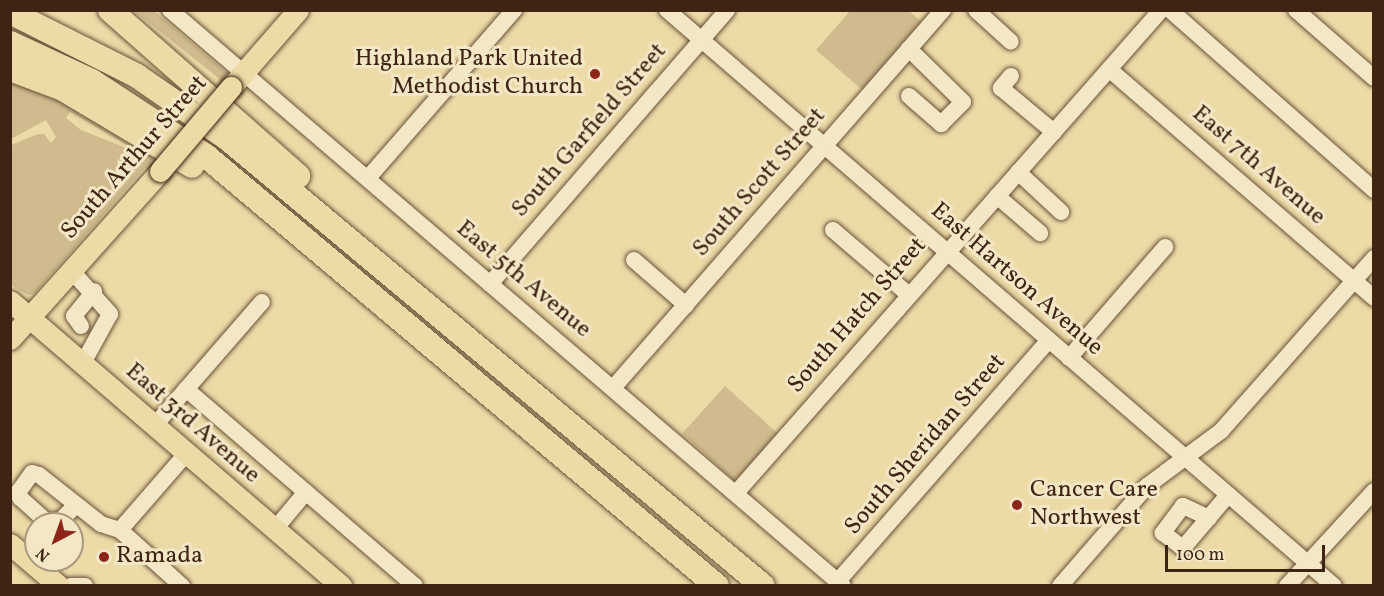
<!DOCTYPE html>
<style>
body{margin:0}
#map{position:relative;width:1384px;height:596px;overflow:hidden;background:#ecdaa7;font-family:Vollkorn,serif}
div>[style]{position:absolute}
[style*='--x']{left:calc(var(--x)*1px);top:calc(var(--y)*1px);width:calc(var(--w)*1px);rotate:calc(var(--a)*1deg)}
.green>*{inset:0;background:#cfbb8e;transform-origin:0 0}
.roads{filter:drop-shadow(0 0 2px #6a5238) drop-shadow(0 0 2px #6a5238)}
.minor>*{height:16px;margin:-8px;padding:0 8px;transform-origin:8px;border-radius:8px;background:#f3e7c6}
.major>*{height:21px;margin:-10.5px;padding:0 10.5px;transform-origin:10.5px;border-radius:10.5px;background:#ecdaa7}
.highway>*{height:24px;margin:-12px;padding:0 12px;transform-origin:12px;border-radius:12px;background:#ecdaa7}
.bridges{filter:drop-shadow(0 0 2px #3f2413) drop-shadow(0 0 2px #3f2413)}
.major-bridge>*{height:21px;margin:-10.5px;padding:0 10.5px;transform-origin:10.5px;border-radius:10.5px;background:#ecdaa7}
.dots>*{width:16px;height:16px;translate:-50% -50%;box-sizing:border-box;border:3px solid #f3e7c6;border-radius:50%}
span{translate:-50% -50%;white-space:nowrap;text-align:center;line-height:1.15;-webkit-text-stroke:6px #f3e7c6;paint-order:stroke}
.poi-label{font-size:24px;color:#3f2413}
.right{translate:-100% -50%;text-align:right}
.left{translate:0 -50%;text-align:left}
.street-label{font-size:24px;color:#3f2413}
.frame{position:absolute;inset:0;border:12px solid #3f2413;pointer-events:none}
.north{position:absolute;left:24px;top:512px;width:60px;height:60px;box-sizing:border-box;background:#f3e7c6;border:2px solid #ab997e;border-radius:50%;rotate:221deg;font-size:16px;font-weight:700;line-height:24px;text-align:center;color:#3f2413}
.north::after{content:'';display:block;margin:auto;width:21px;height:27px;background:#8f2418;clip-path:polygon(50% 0,100% 100%,50% 72%,0 100%)}
.scale{position:absolute;left:1165px;top:545px;width:160px;height:27px;box-sizing:border-box;border:3px solid #3f2413;border-top:0;padding-left:8px;font-size:18px;line-height:21px;white-space:nowrap;color:#3f2413;-webkit-text-stroke:4px #f3e7c6;paint-order:stroke}
</style>
<div id="map">
<div class="green">
<i style="clip-path:polygon(134px 11px,154px 11px,227px 73px,221px 80px)"></i>
<i style="clip-path:polygon(850px 11px,909px 11px,924px 24px,865px 92px,816px 50px)"></i>
<i style="clip-path:polygon(evenodd,11px 79px,59px 99px,155px 156px,34px 294px,28px 295px,11px 285px,11px 145px,38px 134px,44px 134px,51px 143px,56px 137px,46px 120px,11px 139px,11px 79px,70px 112px,132px 148px,134px 151px,81px 130px,66px 118px,70px 112px)"></i>
<i style="left:725px;top:386px;width:71px;height:64px;rotate:42deg"></i>
</div>
<div class="roads">
<div class="minor">
<i style="--x:170;--y:10;--w:886;--a:40.56"></i>
<i style="--x:667;--y:10;--w:881;--a:40.81"></i>
<i style="--x:976;--y:10;--w:47;--a:42.4"></i>
<i style="--x:1170;--y:10;--w:272;--a:41.4"></i>
<i style="--x:1296;--y:10;--w:103;--a:41.1"></i>
<i style="--x:1110;--y:70;--w:349;--a:40.8"></i>
<i style="--x:1011;--y:76;--w:16;--a:130"></i>
<i style="--x:1001;--y:88;--w:69;--a:39.7"></i>
<i style="--x:909;--y:96;--w:43;--a:41.2"></i>
<i style="--x:941;--y:124;--w:31;--a:-45"></i>
<i style="--x:963;--y:102;--w:76;--a:-135.5"></i>
<i style="--x:1018;--y:172;--w:59;--a:42.9"></i>
<i style="--x:368;--y:178;--w:223;--a:-49"></i>
<i style="--x:997;--y:196;--w:57;--a:40.7"></i>
<i style="--x:833;--y:230;--w:100;--a:40.5"></i>
<i style="--x:634;--y:260;--w:69;--a:40.9"></i>
<i style="--x:71;--y:270;--w:59;--a:48.4"></i>
<i style="--x:110;--y:314;--w:56;--a:118.9"></i>
<i style="--x:490;--y:284;--w:362;--a:-49.1"></i>
<i style="--x:81;--y:326;--w:12;--a:-125"></i>
<i style="--x:74;--y:316;--w:32;--a:-51"></i>
<i style="--x:1069;--y:358;--w:147;--a:-49.1"></i>
<i style="--x:613;--y:388;--w:502;--a:-48.88"></i>
<i style="--x:186;--y:389;--w:302;--a:40.7"></i>
<i style="--x:155;--y:425;--w:163;--a:-49"></i>
<i style="--x:736;--y:493;--w:643;--a:-48.65"></i>
<i style="--x:76;--y:505;--w:21;--a:135"></i>
<i style="--x:61;--y:520;--w:14;--a:172"></i>
<i style="--x:47;--y:522;--w:36;--a:-138"></i>
<i style="--x:20;--y:498;--w:7;--a:-98"></i>
<i style="--x:19;--y:491;--w:22;--a:-54"></i>
<i style="--x:32;--y:473;--w:7;--a:16"></i>
<i style="--x:39;--y:475;--w:79;--a:38.3"></i>
<i style="--x:101;--y:524;--w:20;--a:18"></i>
<i style="--x:120;--y:530;--w:102;--a:-49"></i>
<i style="--x:1209;--y:518;--w:29;--a:-155"></i>
<i style="--x:1183;--y:506;--w:34;--a:127"></i>
<i style="--x:1163;--y:533;--w:25;--a:37"></i>
<i style="--x:1183;--y:548;--w:70;--a:-49.7"></i>
<i style="--x:275;--y:529;--w:48;--a:-50"></i>
<i style="--x:120;--y:530;--w:84;--a:42.1"></i>
<i style="--x:838;--y:581;--w:320;--a:-48.8"></i>
<i style="--x:71;--y:586;--w:14;--a:0"></i>
<i style="--x:1060;--y:586;--w:133;--a:-49"></i>
<i style="--x:1147;--y:486;--w:92;--a:-36.6"></i>
<i style="--x:1221;--y:431;--w:231;--a:-48.5"></i>
<i style="--x:1287;--y:586;--w:129;--a:-47.5"></i>
</div>
<div class="major">
<i style="--x:231;--y:87;--w:102;--a:-49"></i>
<i style="--x:10;--y:301;--w:437;--a:40.7"></i>
<i style="--x:10;--y:339;--w:225;--a:-48.2"></i>
<i style="--x:10;--y:544;--w:65;--a:40.6"></i>
</div>
<div class="highway">
<i style="--x:110;--y:10;--w:251;--a:41.4"></i>
<i style="--x:10;--y:12;--w:142;--a:26.7"></i>
<i style="--x:137;--y:76;--w:111;--a:34.7"></i>
<i style="--x:228;--y:139;--w:697;--a:39.88"></i>
<i style="--x:10;--y:43;--w:90;--a:24.9"></i>
<i style="--x:92;--y:81;--w:136;--a:33.3"></i>
<i style="--x:206;--y:156;--w:668;--a:40.08"></i>
<i style="--x:10;--y:69;--w:57;--a:20.7"></i>
<i style="--x:63;--y:89;--w:150;--a:30.8"></i>
</div>
</div>
<div class="bridges">
<div class="major-bridge">
<i style="--x:160;--y:171;--w:110;--a:-49.8"></i>
</div>
</div>
<div class="dots">
<i style="left:595px;top:74px;background:#8f2418"></i>
<i style="left:1017px;top:505px;background:#8f2418"></i>
<i style="left:104px;top:557px;background:#8f2418"></i>
</div>
<div class="poi-label">
<span class="right" style="left:583px;top:74px">Highland Park United<br>Methodist Church</span>
<span class="left" style="left:1030px;top:505px">Cancer Care<br>Northwest</span>
<span class="left" style="left:116px;top:557px">Ramada</span>
</div>
<div class="street-label">
<span style="left:590px;top:131px;rotate:-49deg">South Garfield Street</span>
<span style="left:135px;top:158px;rotate:-49deg">South Arthur Street</span>
<span style="left:1258px;top:166px;rotate:41deg">East 7th Avenue</span>
<span style="left:760px;top:183px;rotate:-49deg">South Scott Street</span>
<span style="left:523px;top:280px;rotate:40deg">East 5th Avenue</span>
<span style="left:1016px;top:280px;rotate:41deg">East Hartson Avenue</span>
<span style="left:858px;top:316px;rotate:-49deg">South Hatch Street</span>
<span style="left:192px;top:424px;rotate:41deg">East 3rd Avenue</span>
<span style="left:926px;top:445px;rotate:-49deg">South Sheridan Street</span>
</div>
<div class="frame"></div>
<div class="north">N</div>
<div class="scale">100 m</div>
</div>
